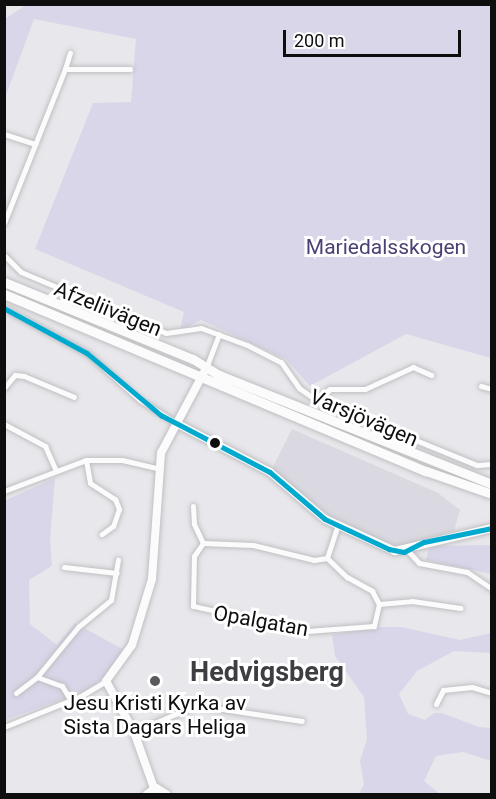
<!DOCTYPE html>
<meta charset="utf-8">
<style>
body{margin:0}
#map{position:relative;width:496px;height:799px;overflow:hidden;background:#e8e7eb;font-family:Roboto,sans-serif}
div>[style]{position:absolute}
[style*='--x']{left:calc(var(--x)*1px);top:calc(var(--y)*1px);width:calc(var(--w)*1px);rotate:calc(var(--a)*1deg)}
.built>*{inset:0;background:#dad9e1}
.green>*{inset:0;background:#d9d6e9}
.roads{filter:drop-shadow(0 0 2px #c0bfc2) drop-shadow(0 0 2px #c0bfc2)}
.street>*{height:5px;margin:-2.5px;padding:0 2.5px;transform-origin:2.5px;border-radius:2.5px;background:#fcfbfc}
.secondary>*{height:8px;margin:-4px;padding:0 4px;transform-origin:4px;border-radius:4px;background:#fcfbfc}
.highway>*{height:9px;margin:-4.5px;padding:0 4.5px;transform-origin:4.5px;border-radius:4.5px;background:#fcfbfc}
.bus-1>*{height:4.5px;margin:-2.25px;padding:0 2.25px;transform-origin:2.25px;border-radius:2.25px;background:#00a9ce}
.dots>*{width:16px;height:16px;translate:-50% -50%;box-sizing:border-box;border:3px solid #fff;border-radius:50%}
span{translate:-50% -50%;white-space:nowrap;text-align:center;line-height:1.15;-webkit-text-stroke:6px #fff;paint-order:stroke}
.park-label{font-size:21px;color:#4b3f73}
.street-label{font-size:21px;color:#0e0e0f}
.poi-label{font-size:21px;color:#0e0e0f}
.district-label{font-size:27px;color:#3e3d41;font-weight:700}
.frame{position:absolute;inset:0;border:6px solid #0e0e0f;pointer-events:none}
.scale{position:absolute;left:283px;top:30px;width:178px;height:27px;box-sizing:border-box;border:3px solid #0e0e0f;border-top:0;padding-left:8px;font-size:18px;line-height:21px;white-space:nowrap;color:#0e0e0f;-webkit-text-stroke:4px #fff;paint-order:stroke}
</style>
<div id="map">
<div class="built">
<i style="clip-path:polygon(292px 429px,438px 493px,460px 510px,454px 531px,418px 540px,404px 550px,331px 517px,272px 469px)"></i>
</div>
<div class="green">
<i style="clip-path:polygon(26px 5px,491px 5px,491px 358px,406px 334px,310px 386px,286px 359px,201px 320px,180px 330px,184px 312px,35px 249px,93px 103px,131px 102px,136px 39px,34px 19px,5px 98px,5px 19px)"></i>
<i style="clip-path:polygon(55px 478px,50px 540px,52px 566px,29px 580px,30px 624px,57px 645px,75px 623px,124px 650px,106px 676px,82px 693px,72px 691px,63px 699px,5px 720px,4px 501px)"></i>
<i style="clip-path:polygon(491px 545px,491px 574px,426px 560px,429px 548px,438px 546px)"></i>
<i style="clip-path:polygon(381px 627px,401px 627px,460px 640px,491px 633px,491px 653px,454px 651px,417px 671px,399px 694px,408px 714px,425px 720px,434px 713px,442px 713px,479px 727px,491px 728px,491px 761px,463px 752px,436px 756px,424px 781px,440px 794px,359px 794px,364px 784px,360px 761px,367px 739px,364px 697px,335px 656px,332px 635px)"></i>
</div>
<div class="roads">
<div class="street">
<i style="--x:65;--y:69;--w:17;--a:-73"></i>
<i style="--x:4;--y:134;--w:33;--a:18"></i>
<i style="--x:4;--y:223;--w:166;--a:-68.4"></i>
<i style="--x:65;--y:69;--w:65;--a:0"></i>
<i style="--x:4;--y:255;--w:24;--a:45"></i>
<i style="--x:21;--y:272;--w:157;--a:22.8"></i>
<i style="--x:166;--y:333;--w:35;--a:-8"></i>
<i style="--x:201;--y:328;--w:49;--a:20.3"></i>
<i style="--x:247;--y:345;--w:38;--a:27"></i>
<i style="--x:281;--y:362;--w:32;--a:55"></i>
<i style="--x:299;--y:388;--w:19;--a:35"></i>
<i style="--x:315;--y:399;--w:175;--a:22.2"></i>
<i style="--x:477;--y:465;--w:15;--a:-4"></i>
<i style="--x:4;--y:308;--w:94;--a:28.5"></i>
<i style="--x:87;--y:353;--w:71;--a:41.6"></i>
<i style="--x:140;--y:400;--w:43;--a:32.6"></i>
<i style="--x:206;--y:368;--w:36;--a:-69"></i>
<i style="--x:481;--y:386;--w:11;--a:15"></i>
<i style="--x:4;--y:388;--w:17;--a:-50"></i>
<i style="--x:15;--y:375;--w:9;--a:6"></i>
<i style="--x:24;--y:376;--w:54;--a:22.8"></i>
<i style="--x:315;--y:399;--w:18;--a:-34"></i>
<i style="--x:330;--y:389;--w:35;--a:0"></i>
<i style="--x:365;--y:389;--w:53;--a:-24.6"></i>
<i style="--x:413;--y:367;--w:20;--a:24"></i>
<i style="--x:4;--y:424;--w:47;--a:28.2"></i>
<i style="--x:45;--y:446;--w:27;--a:66"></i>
<i style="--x:86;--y:460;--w:23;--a:80"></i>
<i style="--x:90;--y:483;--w:30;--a:33"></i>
<i style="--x:115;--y:499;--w:11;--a:68"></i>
<i style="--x:119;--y:509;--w:18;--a:109"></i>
<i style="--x:113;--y:526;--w:14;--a:144"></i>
<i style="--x:4;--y:491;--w:88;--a:-20.7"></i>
<i style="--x:86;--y:460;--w:36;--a:0"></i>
<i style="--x:122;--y:460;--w:37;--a:13"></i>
<i style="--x:193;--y:506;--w:18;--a:87"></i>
<i style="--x:194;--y:524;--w:21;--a:65"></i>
<i style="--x:408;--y:551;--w:16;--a:47"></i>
<i style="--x:419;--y:563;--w:49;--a:10.6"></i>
<i style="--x:467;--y:572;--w:30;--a:34"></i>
<i style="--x:327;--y:558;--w:28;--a:44"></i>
<i style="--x:347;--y:577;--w:29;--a:29"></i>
<i style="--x:372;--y:591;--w:15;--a:62"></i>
<i style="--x:379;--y:604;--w:23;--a:103"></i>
<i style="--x:374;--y:626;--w:67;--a:175.7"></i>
<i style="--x:307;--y:631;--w:117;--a:-167.6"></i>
<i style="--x:193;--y:606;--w:50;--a:-88.9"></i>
<i style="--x:194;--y:556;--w:16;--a:-55"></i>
<i style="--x:203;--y:543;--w:50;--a:2.3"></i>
<i style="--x:253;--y:545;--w:63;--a:13.8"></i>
<i style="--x:314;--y:560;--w:13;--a:-9"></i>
<i style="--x:327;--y:558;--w:35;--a:-72"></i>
<i style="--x:64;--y:567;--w:53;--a:6.5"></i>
<i style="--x:379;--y:604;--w:33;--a:-5"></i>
<i style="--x:412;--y:601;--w:49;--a:8.1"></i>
<i style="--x:37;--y:677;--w:65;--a:-50.6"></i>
<i style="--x:78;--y:627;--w:43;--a:-39.3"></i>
<i style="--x:111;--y:600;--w:41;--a:-80.1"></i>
<i style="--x:16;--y:693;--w:26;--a:-37"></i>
<i style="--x:37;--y:677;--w:27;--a:20"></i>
<i style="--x:62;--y:686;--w:17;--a:59"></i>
<i style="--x:436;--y:704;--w:16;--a:-63"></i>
<i style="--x:443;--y:690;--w:29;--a:-6"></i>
<i style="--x:472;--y:687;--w:21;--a:17"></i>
<i style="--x:4;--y:727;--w:83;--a:-21.9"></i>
<i style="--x:81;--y:696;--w:29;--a:-31"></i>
<i style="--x:134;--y:732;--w:68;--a:-23.5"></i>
<i style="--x:196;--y:705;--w:107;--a:8.6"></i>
</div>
<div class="secondary">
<i style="--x:176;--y:423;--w:106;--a:27.5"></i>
<i style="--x:270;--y:472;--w:72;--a:40.5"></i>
<i style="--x:325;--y:519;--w:77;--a:24.6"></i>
<i style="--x:395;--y:551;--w:100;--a:-13.3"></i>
<i style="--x:154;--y:788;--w:59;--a:-109.7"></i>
<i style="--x:134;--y:732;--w:58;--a:-118.8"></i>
<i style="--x:106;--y:681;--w:44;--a:-54.2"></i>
<i style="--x:132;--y:645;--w:69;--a:-73.1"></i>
<i style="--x:152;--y:579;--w:126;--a:-85.9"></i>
<i style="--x:161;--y:453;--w:92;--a:-62"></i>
<i style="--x:147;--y:794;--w:11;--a:-34"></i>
<i style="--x:156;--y:788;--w:12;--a:31"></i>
</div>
<div class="highway">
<i style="--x:4;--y:282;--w:204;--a:22.2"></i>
<i style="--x:193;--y:359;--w:31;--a:32"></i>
<i style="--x:219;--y:375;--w:294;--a:21.8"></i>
<i style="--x:4;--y:294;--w:458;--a:22.8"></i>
<i style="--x:426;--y:471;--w:70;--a:19.2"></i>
</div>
</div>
<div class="bus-1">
<i style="--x:4;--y:308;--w:94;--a:28.5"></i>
<i style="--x:87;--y:353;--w:97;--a:40"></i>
<i style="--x:161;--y:415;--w:123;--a:27.6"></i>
<i style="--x:270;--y:472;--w:72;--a:40.5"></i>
<i style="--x:325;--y:519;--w:71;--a:25.1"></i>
<i style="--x:389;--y:549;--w:15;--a:11"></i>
<i style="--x:404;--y:552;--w:22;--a:-27"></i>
<i style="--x:424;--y:542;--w:69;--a:-11.6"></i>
</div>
<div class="dots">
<i style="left:215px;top:443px;background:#0e0e0f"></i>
<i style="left:155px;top:681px;background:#5a5a5c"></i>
</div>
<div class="park-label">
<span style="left:386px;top:247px">Mariedalsskogen</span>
</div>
<div class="street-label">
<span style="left:108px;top:309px;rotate:22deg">Afzeliivägen</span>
<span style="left:364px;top:418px;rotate:23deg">Varsjövägen</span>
<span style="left:261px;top:621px;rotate:10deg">Opalgatan</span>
</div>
<div class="poi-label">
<span style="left:155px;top:715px">Jesu Kristi Kyrka av<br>Sista Dagars Heliga</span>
</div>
<div class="district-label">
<span style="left:267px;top:673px">Hedvigsberg</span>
</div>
<div class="frame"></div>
<div class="scale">200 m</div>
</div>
